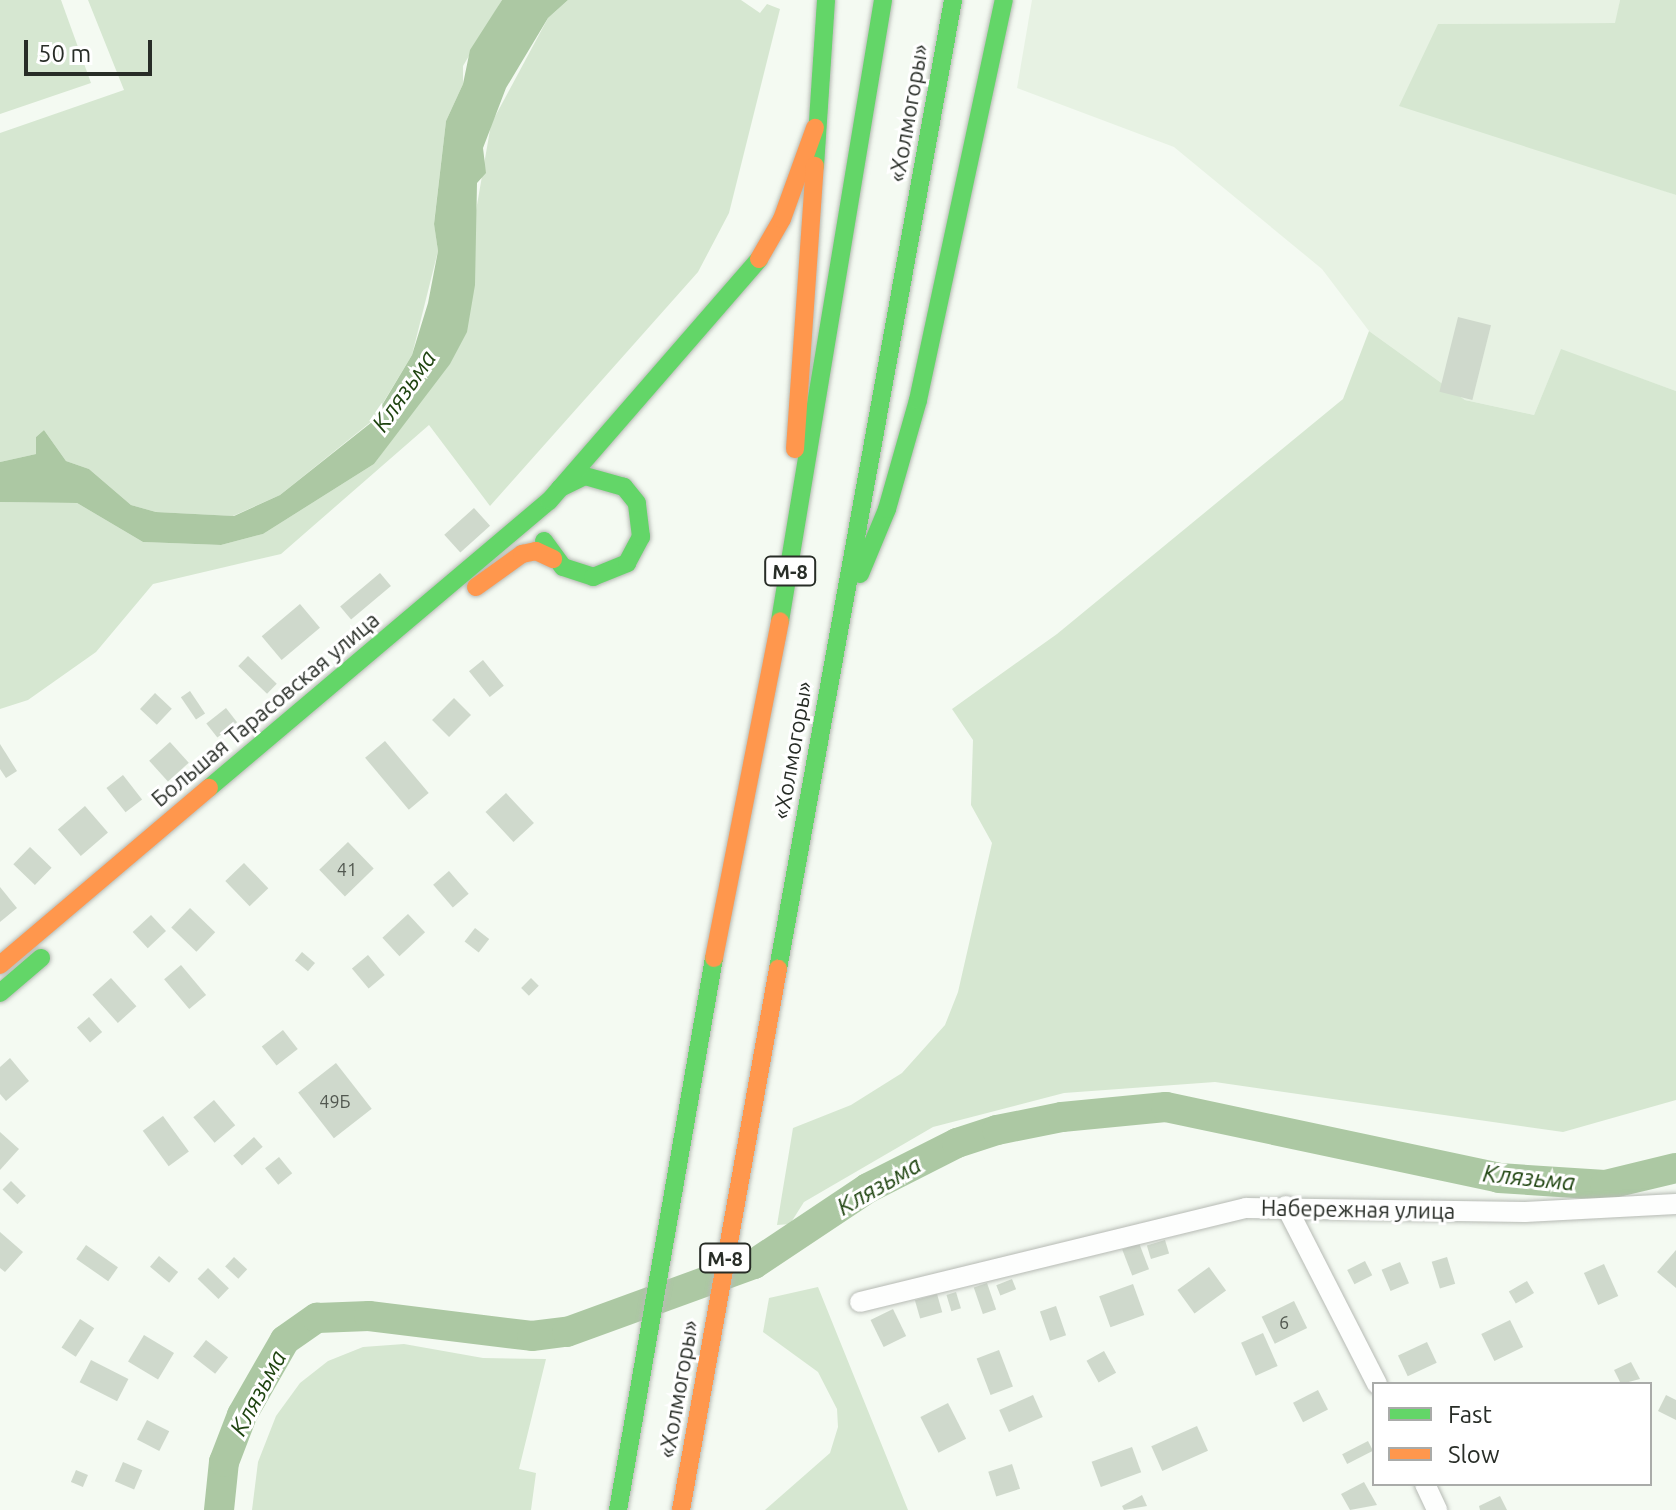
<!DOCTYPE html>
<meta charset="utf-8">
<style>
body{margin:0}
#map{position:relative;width:1676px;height:1510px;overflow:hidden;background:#f4faf2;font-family:Ubuntu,sans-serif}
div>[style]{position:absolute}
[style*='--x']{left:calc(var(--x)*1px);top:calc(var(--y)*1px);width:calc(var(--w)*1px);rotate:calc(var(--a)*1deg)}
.built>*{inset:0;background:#e7f2e3}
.green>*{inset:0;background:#d6e7d1}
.water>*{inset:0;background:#acc8a3}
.river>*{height:30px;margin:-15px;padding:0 15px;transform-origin:15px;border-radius:15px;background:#acc8a3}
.building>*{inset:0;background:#cfd9cc;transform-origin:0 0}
.roads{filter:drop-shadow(0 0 2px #b6bab4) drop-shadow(0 0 2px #b6bab4)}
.street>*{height:20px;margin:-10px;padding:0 10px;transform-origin:10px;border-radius:10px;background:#fdfefd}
.fast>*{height:18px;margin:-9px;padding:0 9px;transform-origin:9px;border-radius:9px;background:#63d668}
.slow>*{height:18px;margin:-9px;padding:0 9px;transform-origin:9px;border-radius:9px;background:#ff974d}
span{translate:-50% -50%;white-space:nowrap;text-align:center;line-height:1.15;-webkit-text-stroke:6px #fff;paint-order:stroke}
.number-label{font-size:18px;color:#525850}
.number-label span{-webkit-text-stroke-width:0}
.shield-label span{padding:2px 6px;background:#fff;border:2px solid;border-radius:6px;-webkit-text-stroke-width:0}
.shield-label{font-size:20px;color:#282d27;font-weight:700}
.street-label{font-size:22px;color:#282d27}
.water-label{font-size:24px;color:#1f4410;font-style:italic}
.legend{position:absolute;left:1372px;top:1382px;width:280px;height:104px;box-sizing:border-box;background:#fff;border:2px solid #a9aba9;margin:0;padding:10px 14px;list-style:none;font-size:24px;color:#282d27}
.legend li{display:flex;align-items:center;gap:16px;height:40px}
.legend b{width:40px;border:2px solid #a9aba9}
.scale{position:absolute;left:24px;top:40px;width:128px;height:36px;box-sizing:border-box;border:4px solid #282d27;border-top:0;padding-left:10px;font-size:24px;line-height:28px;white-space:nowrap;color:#282d27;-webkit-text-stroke:6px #fff;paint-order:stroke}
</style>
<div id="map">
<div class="built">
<i style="clip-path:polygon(1032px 0,1620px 0,1616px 23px,1438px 24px,1619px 175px,1676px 195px,1676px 391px,1561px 350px,1534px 415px,1465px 400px,1369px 331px,1322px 269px,1174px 147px,1017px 88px)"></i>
</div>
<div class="green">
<i style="clip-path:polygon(0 0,61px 0,91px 83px,0 114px)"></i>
<i style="clip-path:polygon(88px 0,502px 0,463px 66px,463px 84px,446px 121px,434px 223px,438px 251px,412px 355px,372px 421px,280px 495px,233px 516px,156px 512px,131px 505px,89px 469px,66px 461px,44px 430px,36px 437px,36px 454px,0 462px,0 133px,124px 90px)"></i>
<i style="clip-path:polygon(568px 0,741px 0,760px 13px,767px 4px,780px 9px,729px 213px,698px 272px,490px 506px,429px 425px,281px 554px,153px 584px,96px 652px,28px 700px,0 709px,0 502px,77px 503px,143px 542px,221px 545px,263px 534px,374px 464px,416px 406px,473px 228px,491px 124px,548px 18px)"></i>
<i style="clip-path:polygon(1620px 0,1676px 0,1676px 195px,1399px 106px,1438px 24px,1615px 23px)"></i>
<i style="clip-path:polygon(1369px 331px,1465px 400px,1534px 415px,1561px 349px,1676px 391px,1676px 1100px,1563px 1132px,1215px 1082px,1064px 1093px,933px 1127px,804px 1202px,790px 1224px,777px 1225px,793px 1128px,851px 1105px,902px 1073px,945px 1025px,958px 992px,992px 843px,971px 805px,973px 740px,952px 709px,1057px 634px,1343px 399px)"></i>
<i style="clip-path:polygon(818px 1287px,908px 1510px,765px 1510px,830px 1453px,838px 1427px,837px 1409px,818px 1372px,763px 1332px,769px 1298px)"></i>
<i style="clip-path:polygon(404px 1344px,483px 1358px,546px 1359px,519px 1469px,536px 1473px,531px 1510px,252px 1510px,258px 1462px,276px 1416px,300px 1383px,328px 1361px,363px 1347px)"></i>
</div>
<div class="water">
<i style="clip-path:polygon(502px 0,568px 0,548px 18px,506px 88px,483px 148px,486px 173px,477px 183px,475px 285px,467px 332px,450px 364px,374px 464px,263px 534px,221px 545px,143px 542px,77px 503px,0 502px,0 462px,36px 454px,36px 437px,44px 430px,66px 461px,89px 469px,131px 505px,156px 512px,234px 516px,280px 495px,372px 422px,412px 355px,428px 303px,438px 251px,434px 224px,446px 121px,463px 84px,470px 50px)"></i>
</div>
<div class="river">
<i style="--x:219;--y:1510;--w:48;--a:-84.1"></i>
<i style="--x:224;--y:1462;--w:50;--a:-69"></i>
<i style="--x:242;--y:1415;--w:86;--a:-60.2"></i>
<i style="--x:285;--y:1340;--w:39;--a:-35"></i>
<i style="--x:317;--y:1318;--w:52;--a:-2.2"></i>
<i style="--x:369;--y:1316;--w:164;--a:7"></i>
<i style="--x:532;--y:1336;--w:35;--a:-7"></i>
<i style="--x:567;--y:1332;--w:199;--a:-20"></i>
<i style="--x:754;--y:1264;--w:137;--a:-33.7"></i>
<i style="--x:868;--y:1188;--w:100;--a:-26.8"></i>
<i style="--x:957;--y:1143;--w:42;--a:-18"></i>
<i style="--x:997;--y:1130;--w:66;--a:-11.3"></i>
<i style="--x:1062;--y:1117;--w:104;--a:-5.5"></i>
<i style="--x:1166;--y:1107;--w:340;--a:12"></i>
<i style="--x:1499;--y:1178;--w:106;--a:3.8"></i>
<i style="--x:1605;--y:1185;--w:73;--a:-13.5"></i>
</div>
<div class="building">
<i style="left:1458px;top:317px;width:34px;height:77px;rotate:14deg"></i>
<i style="left:474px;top:508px;width:24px;height:40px;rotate:48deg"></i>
<i style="left:380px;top:573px;width:17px;height:52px;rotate:50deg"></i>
<i style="left:300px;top:604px;width:31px;height:50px;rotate:50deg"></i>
<i style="left:248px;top:656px;width:40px;height:14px;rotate:44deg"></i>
<i style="left:483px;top:660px;width:33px;height:18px;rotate:51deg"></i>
<i style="left:190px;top:691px;width:27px;height:11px;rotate:56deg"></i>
<i style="left:155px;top:693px;width:23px;height:22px;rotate:43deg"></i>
<i style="left:454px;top:698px;width:24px;height:31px;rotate:45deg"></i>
<i style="left:226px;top:708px;width:18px;height:25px;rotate:52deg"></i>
<i style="left:385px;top:741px;width:68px;height:26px;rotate:50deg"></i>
<i style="left:170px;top:742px;width:28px;height:28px;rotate:48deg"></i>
<i style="clip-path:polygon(0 744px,17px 771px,6px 778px,0 769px)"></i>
<i style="left:123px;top:775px;width:31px;height:21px;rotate:52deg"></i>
<i style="left:506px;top:793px;width:41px;height:28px;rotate:47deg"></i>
<i style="left:85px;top:806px;width:35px;height:36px;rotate:49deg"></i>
<i style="left:348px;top:842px;width:37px;height:40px;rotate:46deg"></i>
<i style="left:30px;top:847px;width:30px;height:24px;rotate:44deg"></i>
<i style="left:244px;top:863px;width:35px;height:26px;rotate:46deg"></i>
<i style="left:449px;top:871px;width:30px;height:21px;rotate:49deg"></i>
<i style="clip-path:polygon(0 887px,17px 908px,0 922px)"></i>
<i style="left:190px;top:908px;width:35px;height:27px;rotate:44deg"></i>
<i style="left:408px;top:914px;width:25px;height:35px;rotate:47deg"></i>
<i style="left:151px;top:915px;width:22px;height:25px;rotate:47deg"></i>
<i style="left:475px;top:928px;width:18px;height:17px;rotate:38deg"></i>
<i style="left:302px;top:952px;width:17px;height:11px;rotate:40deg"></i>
<i style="left:368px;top:955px;width:26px;height:21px;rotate:50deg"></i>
<i style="left:181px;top:965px;width:39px;height:22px;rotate:50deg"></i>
<i style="left:111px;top:978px;width:38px;height:25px;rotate:48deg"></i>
<i style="left:531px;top:978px;width:11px;height:14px;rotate:45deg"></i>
<i style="left:89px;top:1017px;width:20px;height:16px;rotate:49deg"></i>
<i style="left:283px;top:1030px;width:24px;height:27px;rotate:52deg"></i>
<i style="clip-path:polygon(10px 1058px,29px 1081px,6px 1101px,0 1094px,0 1067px)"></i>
<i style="left:336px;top:1063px;width:58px;height:48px;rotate:52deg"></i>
<i style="left:214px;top:1100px;width:33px;height:27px;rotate:50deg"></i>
<i style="left:163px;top:1116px;width:44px;height:25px;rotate:54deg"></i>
<i style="clip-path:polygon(0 1132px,19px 1149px,0 1170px)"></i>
<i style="left:254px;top:1137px;width:13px;height:28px;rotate:48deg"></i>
<i style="left:279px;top:1157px;width:21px;height:18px;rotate:51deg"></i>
<i style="left:11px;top:1181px;width:21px;height:12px;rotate:45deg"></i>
<i style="clip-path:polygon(0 1232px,23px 1252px,5px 1272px,0 1268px)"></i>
<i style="left:1165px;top:1240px;width:14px;height:19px;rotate:73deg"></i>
<i style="left:1139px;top:1243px;width:28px;height:18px;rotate:69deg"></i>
<i style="left:86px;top:1245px;width:39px;height:17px;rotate:35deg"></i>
<i style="clip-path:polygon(1676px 1250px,1676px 1288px,1657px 1272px)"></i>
<i style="left:159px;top:1256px;width:25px;height:14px;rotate:40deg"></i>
<i style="left:234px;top:1257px;width:18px;height:13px;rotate:43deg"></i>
<i style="left:1447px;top:1257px;width:28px;height:16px;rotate:73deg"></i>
<i style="left:1365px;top:1261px;width:16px;height:20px;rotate:63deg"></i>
<i style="left:1400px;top:1262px;width:23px;height:20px;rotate:67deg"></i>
<i style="left:1604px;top:1264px;width:35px;height:22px;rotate:66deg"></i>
<i style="left:1209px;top:1267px;width:29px;height:39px;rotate:54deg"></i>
<i style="left:208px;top:1268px;width:29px;height:15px;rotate:44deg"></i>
<i style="left:1012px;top:1279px;width:11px;height:17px;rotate:68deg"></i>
<i style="left:1527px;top:1281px;width:14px;height:21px;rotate:60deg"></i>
<i style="left:987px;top:1283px;width:28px;height:14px;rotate:71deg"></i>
<i style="left:1133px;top:1284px;width:33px;height:36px;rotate:70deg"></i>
<i style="left:956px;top:1292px;width:17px;height:10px;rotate:73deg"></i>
<i style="left:937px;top:1294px;width:19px;height:23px;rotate:74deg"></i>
<i style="left:1294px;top:1301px;width:30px;height:36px;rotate:64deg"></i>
<i style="left:1056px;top:1306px;width:31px;height:17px;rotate:71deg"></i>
<i style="left:893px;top:1309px;width:30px;height:25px;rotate:64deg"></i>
<i style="left:80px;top:1319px;width:17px;height:34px;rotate:33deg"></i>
<i style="left:1510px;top:1320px;width:30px;height:32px;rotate:64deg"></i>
<i style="left:1263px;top:1333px;width:36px;height:24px;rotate:66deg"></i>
<i style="left:144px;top:1335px;width:35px;height:31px;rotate:31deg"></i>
<i style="left:206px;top:1340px;width:28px;height:21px;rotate:38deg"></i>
<i style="left:1427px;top:1342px;width:23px;height:32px;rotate:65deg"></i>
<i style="left:999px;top:1350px;width:39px;height:24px;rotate:69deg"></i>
<i style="left:1104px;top:1351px;width:25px;height:20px;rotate:61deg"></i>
<i style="left:91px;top:1360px;width:42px;height:25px;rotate:27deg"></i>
<i style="clip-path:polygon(1631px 1362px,1640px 1379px,1621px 1384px,1614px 1370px)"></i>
<i style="left:1318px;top:1390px;width:22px;height:28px;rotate:63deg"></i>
<i style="left:1033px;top:1395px;width:24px;height:37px;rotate:66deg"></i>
<i style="clip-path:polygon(1666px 1395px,1676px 1400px,1676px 1420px,1658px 1411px)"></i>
<i style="left:948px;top:1403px;width:40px;height:31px;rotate:63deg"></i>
<i style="left:147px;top:1420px;width:25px;height:22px;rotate:27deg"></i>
<i style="left:1197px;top:1426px;width:27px;height:50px;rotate:66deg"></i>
<i style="left:1368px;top:1441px;width:11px;height:29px;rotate:63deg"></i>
<i style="left:1132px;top:1447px;width:27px;height:43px;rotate:70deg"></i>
<i style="left:123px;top:1462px;width:21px;height:21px;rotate:23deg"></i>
<i style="left:1012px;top:1464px;width:26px;height:25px;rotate:72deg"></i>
<i style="left:76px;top:1470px;width:13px;height:13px;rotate:23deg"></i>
<i style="clip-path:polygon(1364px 1482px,1377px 1505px,1350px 1510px,1341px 1494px)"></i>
<i style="clip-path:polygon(1142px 1495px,1147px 1506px,1124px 1510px,1122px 1506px)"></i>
<i style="clip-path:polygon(1500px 1496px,1507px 1510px,1480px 1510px,1479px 1506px)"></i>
</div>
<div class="roads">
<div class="street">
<i style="--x:1286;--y:1206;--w:200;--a:62.9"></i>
<i style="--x:860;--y:1302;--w:397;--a:-13.7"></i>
<i style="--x:1246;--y:1208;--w:279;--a:0.8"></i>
<i style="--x:1525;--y:1212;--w:151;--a:-3"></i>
<i style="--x:1425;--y:1484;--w:29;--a:65"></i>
</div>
<div class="fast">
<i style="--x:815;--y:166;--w:166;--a:-86.2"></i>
<i style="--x:544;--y:541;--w:32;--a:54"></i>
<i style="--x:563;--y:567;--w:32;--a:18"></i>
<i style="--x:593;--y:577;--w:37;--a:-22"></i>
<i style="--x:627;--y:563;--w:30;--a:-62"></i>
<i style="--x:641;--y:537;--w:34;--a:-97"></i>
<i style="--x:637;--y:503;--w:21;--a:-129"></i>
<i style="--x:624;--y:487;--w:41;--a:-164.2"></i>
<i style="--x:585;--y:476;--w:28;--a:154"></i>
<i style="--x:860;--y:574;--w:70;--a:-67.4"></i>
<i style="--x:887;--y:509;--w:113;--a:-74.1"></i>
<i style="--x:918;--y:400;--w:409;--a:-77.9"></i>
<i style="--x:780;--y:621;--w:629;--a:-80.58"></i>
<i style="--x:209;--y:788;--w:445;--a:-40.2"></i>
<i style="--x:549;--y:501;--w:320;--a:-49"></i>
<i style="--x:778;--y:969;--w:985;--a:-79.76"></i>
<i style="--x:0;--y:993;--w:54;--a:-40.5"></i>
<i style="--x:618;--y:1510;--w:560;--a:-80.13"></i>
</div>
<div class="slow">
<i style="--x:759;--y:259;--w:46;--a:-60.1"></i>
<i style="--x:782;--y:219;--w:97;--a:-70.1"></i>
<i style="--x:795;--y:449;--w:284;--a:-86"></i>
<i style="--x:476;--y:587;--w:57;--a:-35.7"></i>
<i style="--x:522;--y:554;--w:14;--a:-12"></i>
<i style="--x:536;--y:551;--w:19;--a:25"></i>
<i style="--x:714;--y:958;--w:343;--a:-78.9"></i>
<i style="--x:0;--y:965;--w:274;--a:-40.3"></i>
<i style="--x:681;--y:1510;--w:550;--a:-79.84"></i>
</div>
</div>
<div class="number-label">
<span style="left:347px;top:869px">41</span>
<span style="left:335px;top:1101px">49Б</span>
<span style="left:1284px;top:1322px">6</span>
</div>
<div class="shield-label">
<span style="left:790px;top:571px">М-8</span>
<span style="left:725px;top:1258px">М-8</span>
</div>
<div class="street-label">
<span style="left:908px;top:113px;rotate:-80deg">«Холмогоры»</span>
<span style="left:265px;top:709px;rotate:-40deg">Большая Тарасовская улица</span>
<span style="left:792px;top:750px;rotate:-80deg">«Холмогоры»</span>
<span style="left:1358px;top:1209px;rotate:1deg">Набережная улица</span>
<span style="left:678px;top:1389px;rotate:-80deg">«Холмогоры»</span>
</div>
<div class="water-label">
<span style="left:404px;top:391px;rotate:-55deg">Клязьма</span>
<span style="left:1529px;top:1178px;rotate:6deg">Клязьма</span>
<span style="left:879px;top:1186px;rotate:-30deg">Клязьма</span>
<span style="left:258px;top:1393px;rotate:-62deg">Клязьма</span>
</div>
<ul class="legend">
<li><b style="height:10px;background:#63d668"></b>Fast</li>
<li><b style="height:10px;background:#ff974d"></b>Slow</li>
</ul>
<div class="scale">50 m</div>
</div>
